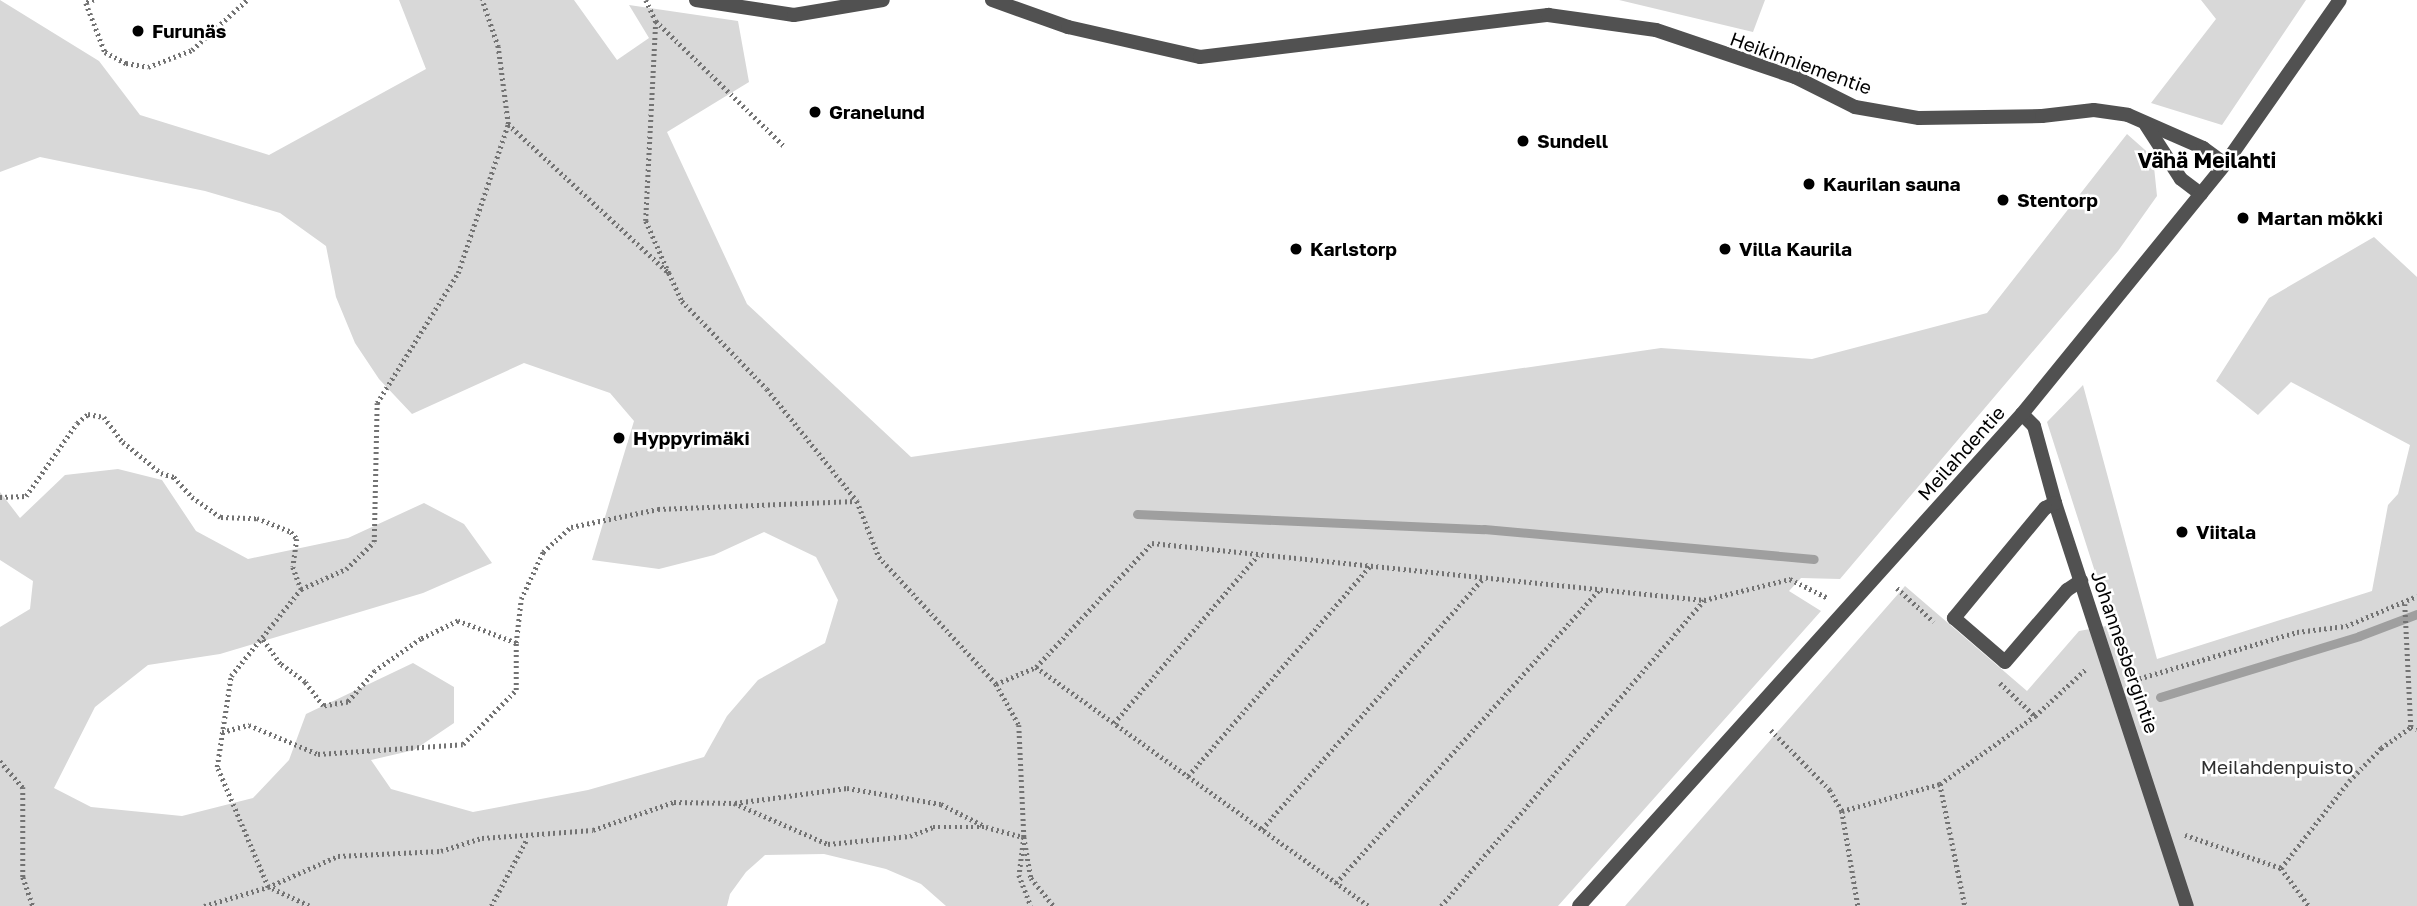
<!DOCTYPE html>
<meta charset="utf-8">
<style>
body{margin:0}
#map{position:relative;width:2417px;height:906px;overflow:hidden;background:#fff;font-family:"Golos Text",sans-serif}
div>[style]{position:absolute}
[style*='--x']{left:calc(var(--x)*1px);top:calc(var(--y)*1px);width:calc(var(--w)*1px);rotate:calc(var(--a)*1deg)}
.green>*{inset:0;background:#d8d8d8}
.stream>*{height:9px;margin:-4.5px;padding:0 4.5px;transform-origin:4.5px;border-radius:4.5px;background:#9f9f9f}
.path>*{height:4.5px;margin-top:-2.25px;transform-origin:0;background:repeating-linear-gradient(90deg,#737373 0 2px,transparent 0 5.5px)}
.service>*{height:14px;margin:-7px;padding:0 7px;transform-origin:7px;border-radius:7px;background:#515151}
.minor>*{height:14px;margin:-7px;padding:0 7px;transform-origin:7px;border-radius:7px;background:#515151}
.dots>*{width:19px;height:19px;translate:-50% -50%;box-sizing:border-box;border:4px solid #fff;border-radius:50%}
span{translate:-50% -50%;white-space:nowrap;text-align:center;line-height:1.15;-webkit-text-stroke:5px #fff;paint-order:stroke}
.poi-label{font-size:19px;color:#000;font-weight:700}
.left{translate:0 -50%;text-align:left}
.street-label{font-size:19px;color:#000}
.park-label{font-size:19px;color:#2f2f2f}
.neighbourhood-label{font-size:21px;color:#000;font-weight:700}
</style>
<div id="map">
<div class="green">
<i style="clip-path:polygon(0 0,99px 61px,140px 115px,269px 155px,426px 69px,399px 0,574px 0,617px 60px,649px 38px,629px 5px,738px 21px,749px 82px,667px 132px,747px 304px,911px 457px,1661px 348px,1812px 359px,1987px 313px,2127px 134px,2153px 157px,2157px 196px,2118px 251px,1840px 579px,1801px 578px,1789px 591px,1821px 611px,1558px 906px,946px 906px,921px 884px,886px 869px,824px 854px,765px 855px,746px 872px,730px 894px,727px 906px,0 906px,0 627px,30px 609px,33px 581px,0 560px,0 492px,20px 518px,65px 475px,118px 469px,162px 480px,196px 531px,248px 559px,348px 538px,424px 503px,464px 524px,492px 563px,423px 593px,220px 654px,148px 665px,95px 707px,54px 788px,91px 807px,182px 816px,253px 798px,289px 760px,306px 714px,413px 663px,454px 687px,454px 723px,414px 750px,371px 760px,391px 789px,473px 812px,588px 790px,704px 757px,727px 716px,758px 680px,825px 643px,838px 600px,816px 557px,764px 532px,714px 555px,659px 569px,592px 560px,634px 421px,610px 393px,524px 363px,412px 414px,379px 379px,355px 343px,336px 297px,326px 246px,280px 213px,205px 191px,40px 157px,0 172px)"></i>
<i style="clip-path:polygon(1619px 0,1765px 0,1753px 32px)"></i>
<i style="clip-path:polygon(2201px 0,2306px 0,2222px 125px,2151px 103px,2216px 19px)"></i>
<i style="clip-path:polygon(2374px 237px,2417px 277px,2417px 906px,1625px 906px,1905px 586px,2027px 691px,2079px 631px,2112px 625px,2047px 422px,2083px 385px,2157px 659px,2372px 591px,2388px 505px,2398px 494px,2410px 445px,2291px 382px,2258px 415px,2216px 381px,2269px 298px)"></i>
</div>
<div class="stream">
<i style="--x:1137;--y:514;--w:347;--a:2.5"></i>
<i style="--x:1484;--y:529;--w:331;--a:5.2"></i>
<i style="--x:2160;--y:697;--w:208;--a:-17"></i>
<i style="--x:2359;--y:636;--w:62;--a:-20.8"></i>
</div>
<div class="path">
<i style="--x:94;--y:0;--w:9;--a:159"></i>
<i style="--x:86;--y:3;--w:53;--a:68.8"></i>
<i style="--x:105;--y:52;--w:24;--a:28"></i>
<i style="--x:126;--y:63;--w:22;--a:10"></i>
<i style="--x:148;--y:67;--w:47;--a:-21.1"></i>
<i style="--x:192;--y:50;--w:74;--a:-42.3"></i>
<i style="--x:646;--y:0;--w:23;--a:65"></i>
<i style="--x:656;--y:21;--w:179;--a:44.3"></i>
<i style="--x:656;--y:21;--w:200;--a:92.9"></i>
<i style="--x:646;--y:221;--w:57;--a:66.1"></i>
<i style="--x:669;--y:273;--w:31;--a:65"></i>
<i style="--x:682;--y:301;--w:122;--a:46"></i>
<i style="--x:767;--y:389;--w:144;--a:51.2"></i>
<i style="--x:857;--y:501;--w:60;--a:68.6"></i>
<i style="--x:879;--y:557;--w:173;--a:47.3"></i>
<i style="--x:996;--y:684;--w:47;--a:60.7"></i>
<i style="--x:1019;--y:725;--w:112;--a:87.4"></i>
<i style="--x:1024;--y:837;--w:42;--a:80.3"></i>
<i style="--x:1031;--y:878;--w:36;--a:51"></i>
<i style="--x:508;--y:124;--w:217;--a:42.8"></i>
<i style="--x:0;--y:497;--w:26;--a:-2"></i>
<i style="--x:26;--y:496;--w:89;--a:-55.1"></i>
<i style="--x:77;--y:423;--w:14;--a:-39"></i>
<i style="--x:88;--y:414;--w:16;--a:11"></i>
<i style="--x:104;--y:417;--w:31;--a:53"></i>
<i style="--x:123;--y:442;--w:49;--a:39.2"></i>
<i style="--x:161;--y:473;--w:14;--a:17"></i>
<i style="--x:174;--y:477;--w:27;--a:48"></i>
<i style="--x:192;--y:497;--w:35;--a:35"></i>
<i style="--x:221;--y:517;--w:36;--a:2"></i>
<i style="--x:257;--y:518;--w:37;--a:22"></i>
<i style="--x:291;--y:532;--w:9;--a:49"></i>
<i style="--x:297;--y:539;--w:28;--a:98"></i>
<i style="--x:293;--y:567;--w:23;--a:70"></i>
<i style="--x:1897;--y:588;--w:50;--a:42.6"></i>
<i style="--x:2405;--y:604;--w:123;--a:87.2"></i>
<i style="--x:516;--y:643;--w:44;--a:-83.5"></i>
<i style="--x:521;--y:599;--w:52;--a:-64.9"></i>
<i style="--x:543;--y:552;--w:38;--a:-42"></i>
<i style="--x:571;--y:527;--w:89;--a:-11.7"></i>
<i style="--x:658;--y:509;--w:198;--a:-2.3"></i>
<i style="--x:1036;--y:667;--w:409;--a:35.7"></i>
<i style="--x:2134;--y:680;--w:170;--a:-16.4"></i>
<i style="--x:2297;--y:632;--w:49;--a:-7"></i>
<i style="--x:2346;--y:626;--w:77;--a:-22.9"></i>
<i style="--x:2000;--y:683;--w:48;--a:43.3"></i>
<i style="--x:996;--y:684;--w:43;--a:-23"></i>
<i style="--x:1036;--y:667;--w:170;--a:-46.9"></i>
<i style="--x:1152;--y:543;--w:555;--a:5.9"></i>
<i style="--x:1704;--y:600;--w:89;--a:-13.7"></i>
<i style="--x:1790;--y:579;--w:42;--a:26.6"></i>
<i style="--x:1114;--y:723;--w:221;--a:-49.4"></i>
<i style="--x:1771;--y:730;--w:84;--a:45.5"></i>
<i style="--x:1830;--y:790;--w:24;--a:60"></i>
<i style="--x:1842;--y:811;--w:102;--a:-15.4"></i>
<i style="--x:1940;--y:784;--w:117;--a:-35.6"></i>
<i style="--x:2035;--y:716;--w:71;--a:-42.7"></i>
<i style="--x:222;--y:732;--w:28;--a:-15"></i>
<i style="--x:249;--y:725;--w:75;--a:22.8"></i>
<i style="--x:318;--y:754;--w:145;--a:-3.9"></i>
<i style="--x:463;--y:744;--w:76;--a:-45.5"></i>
<i style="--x:516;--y:690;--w:47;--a:-90"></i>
<i style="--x:516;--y:643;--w:62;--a:-159.2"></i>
<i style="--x:458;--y:621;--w:41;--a:154.1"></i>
<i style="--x:421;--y:639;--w:56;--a:145.2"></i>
<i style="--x:375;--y:671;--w:41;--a:131.1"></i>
<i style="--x:348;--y:702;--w:25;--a:171"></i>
<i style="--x:323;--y:706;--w:30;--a:-127"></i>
<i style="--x:305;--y:682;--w:31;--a:-144"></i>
<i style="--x:280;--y:664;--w:32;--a:-125"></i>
<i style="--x:0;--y:761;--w:35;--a:49"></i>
<i style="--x:23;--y:787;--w:90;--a:90"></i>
<i style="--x:23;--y:877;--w:31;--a:71"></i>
<i style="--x:1188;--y:776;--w:278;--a:-49.1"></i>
<i style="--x:1940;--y:784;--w:125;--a:78.4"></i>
<i style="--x:735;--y:803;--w:113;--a:-7.6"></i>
<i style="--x:847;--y:788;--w:95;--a:9.7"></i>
<i style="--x:941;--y:804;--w:48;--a:27.1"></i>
<i style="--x:1842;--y:811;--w:96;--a:80.4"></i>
<i style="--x:1262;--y:829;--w:334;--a:-48.6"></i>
<i style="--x:2185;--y:835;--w:102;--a:19"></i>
<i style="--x:2281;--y:868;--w:110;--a:-52"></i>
<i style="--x:2349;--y:781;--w:46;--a:-45.9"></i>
<i style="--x:2381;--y:748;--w:37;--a:-35"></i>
<i style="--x:2411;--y:727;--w:6;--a:18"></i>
<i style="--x:2281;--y:868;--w:47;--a:53.6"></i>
<i style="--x:1336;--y:883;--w:394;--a:-48.1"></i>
<i style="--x:204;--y:906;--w:67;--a:-16.5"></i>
<i style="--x:268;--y:887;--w:77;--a:-23.9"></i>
<i style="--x:338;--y:856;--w:103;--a:-2.8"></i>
<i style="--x:441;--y:851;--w:43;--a:-17.6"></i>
<i style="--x:482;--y:838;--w:111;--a:-4.1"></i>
<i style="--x:593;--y:830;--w:86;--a:-19.1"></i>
<i style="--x:674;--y:802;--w:60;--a:1"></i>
<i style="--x:734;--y:803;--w:103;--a:23.6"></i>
<i style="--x:828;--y:844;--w:82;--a:-5.6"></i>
<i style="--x:910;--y:836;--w:25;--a:-21"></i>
<i style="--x:933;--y:827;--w:53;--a:0"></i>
<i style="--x:986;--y:827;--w:39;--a:15"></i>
<i style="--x:1024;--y:837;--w:38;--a:97"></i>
<i style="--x:1019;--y:875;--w:33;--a:69"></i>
<i style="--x:309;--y:906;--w:45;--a:-155.1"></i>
<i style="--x:268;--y:887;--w:130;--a:-113"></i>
<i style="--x:217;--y:767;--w:92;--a:-81.3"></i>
<i style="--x:231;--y:676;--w:112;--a:-51.2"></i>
<i style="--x:301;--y:589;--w:49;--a:-24"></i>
<i style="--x:346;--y:569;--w:39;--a:-44"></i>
<i style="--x:374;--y:542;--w:139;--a:-88.8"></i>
<i style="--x:377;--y:403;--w:153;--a:-58.1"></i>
<i style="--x:458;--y:273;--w:157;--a:-71.4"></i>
<i style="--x:508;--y:124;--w:78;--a:-97.4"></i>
<i style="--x:498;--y:47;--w:50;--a:-108.8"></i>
<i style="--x:491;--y:906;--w:76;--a:-61.8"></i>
<i style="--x:1441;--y:906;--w:403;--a:-49.3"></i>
</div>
<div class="service">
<i style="--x:2022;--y:414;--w:17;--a:45"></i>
<i style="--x:2034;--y:426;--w:80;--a:74.7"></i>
<i style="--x:2055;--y:503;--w:424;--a:71.9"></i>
<i style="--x:2055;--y:503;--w:11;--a:153"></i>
<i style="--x:2045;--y:508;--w:143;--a:129.6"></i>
<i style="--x:1954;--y:618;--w:67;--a:40.8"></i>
<i style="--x:2005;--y:662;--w:95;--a:-49.3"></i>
<i style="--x:2067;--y:590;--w:17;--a:-33"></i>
</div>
<div class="minor">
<i style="--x:696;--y:0;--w:99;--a:8.7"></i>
<i style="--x:794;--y:15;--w:90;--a:-9.6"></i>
<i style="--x:992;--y:0;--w:81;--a:19.6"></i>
<i style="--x:1068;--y:27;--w:135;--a:12.8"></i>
<i style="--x:1200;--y:57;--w:351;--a:-6.9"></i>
<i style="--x:1548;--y:15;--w:109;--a:7.9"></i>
<i style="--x:1656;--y:30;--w:147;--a:18.7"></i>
<i style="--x:1795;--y:77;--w:67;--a:26.6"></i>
<i style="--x:1855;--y:107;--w:65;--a:9.8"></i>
<i style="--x:1919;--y:118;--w:123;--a:-0.9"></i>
<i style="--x:2042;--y:116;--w:52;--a:-6.6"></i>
<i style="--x:2094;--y:110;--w:34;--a:8"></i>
<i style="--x:2128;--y:115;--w:82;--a:23.7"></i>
<i style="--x:2203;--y:148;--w:27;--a:36"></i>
<i style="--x:2146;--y:125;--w:64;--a:57.1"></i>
<i style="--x:2181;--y:179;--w:25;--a:37"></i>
<i style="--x:1579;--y:906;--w:662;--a:-48"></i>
<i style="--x:2022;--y:414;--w:322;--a:-50.9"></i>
<i style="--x:2225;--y:164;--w:200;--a:-55"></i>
</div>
<div class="dots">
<i style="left:138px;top:31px;background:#000"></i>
<i style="left:815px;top:112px;background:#000"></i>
<i style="left:1523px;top:141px;background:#000"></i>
<i style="left:1809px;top:184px;background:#000"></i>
<i style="left:2003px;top:200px;background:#000"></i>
<i style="left:2243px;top:218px;background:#000"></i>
<i style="left:1296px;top:249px;background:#000"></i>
<i style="left:1725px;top:249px;background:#000"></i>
<i style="left:619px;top:438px;background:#000"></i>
<i style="left:2182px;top:532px;background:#000"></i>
</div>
<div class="poi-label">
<span class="left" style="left:152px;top:31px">Furunäs</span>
<span class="left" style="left:829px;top:112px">Granelund</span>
<span class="left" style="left:1537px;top:141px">Sundell</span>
<span class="left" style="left:1823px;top:184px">Kaurilan sauna</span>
<span class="left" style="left:2017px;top:200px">Stentorp</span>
<span class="left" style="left:2257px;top:218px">Martan mökki</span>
<span class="left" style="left:1310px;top:249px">Karlstorp</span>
<span class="left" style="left:1739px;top:249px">Villa Kaurila</span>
<span class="left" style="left:633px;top:438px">Hyppyrimäki</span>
<span class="left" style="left:2196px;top:532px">Viitala</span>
</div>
<div class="street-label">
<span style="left:1801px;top:63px;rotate:20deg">Heikinniementie</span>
<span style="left:1961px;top:453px;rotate:-48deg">Meilahdentie</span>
<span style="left:2125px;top:652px;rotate:71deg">Johannesbergintie</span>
</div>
<div class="park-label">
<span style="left:2277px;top:767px">Meilahdenpuisto</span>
</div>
<div class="neighbourhood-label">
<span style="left:2207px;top:160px">Vähä Meilahti</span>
</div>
</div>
